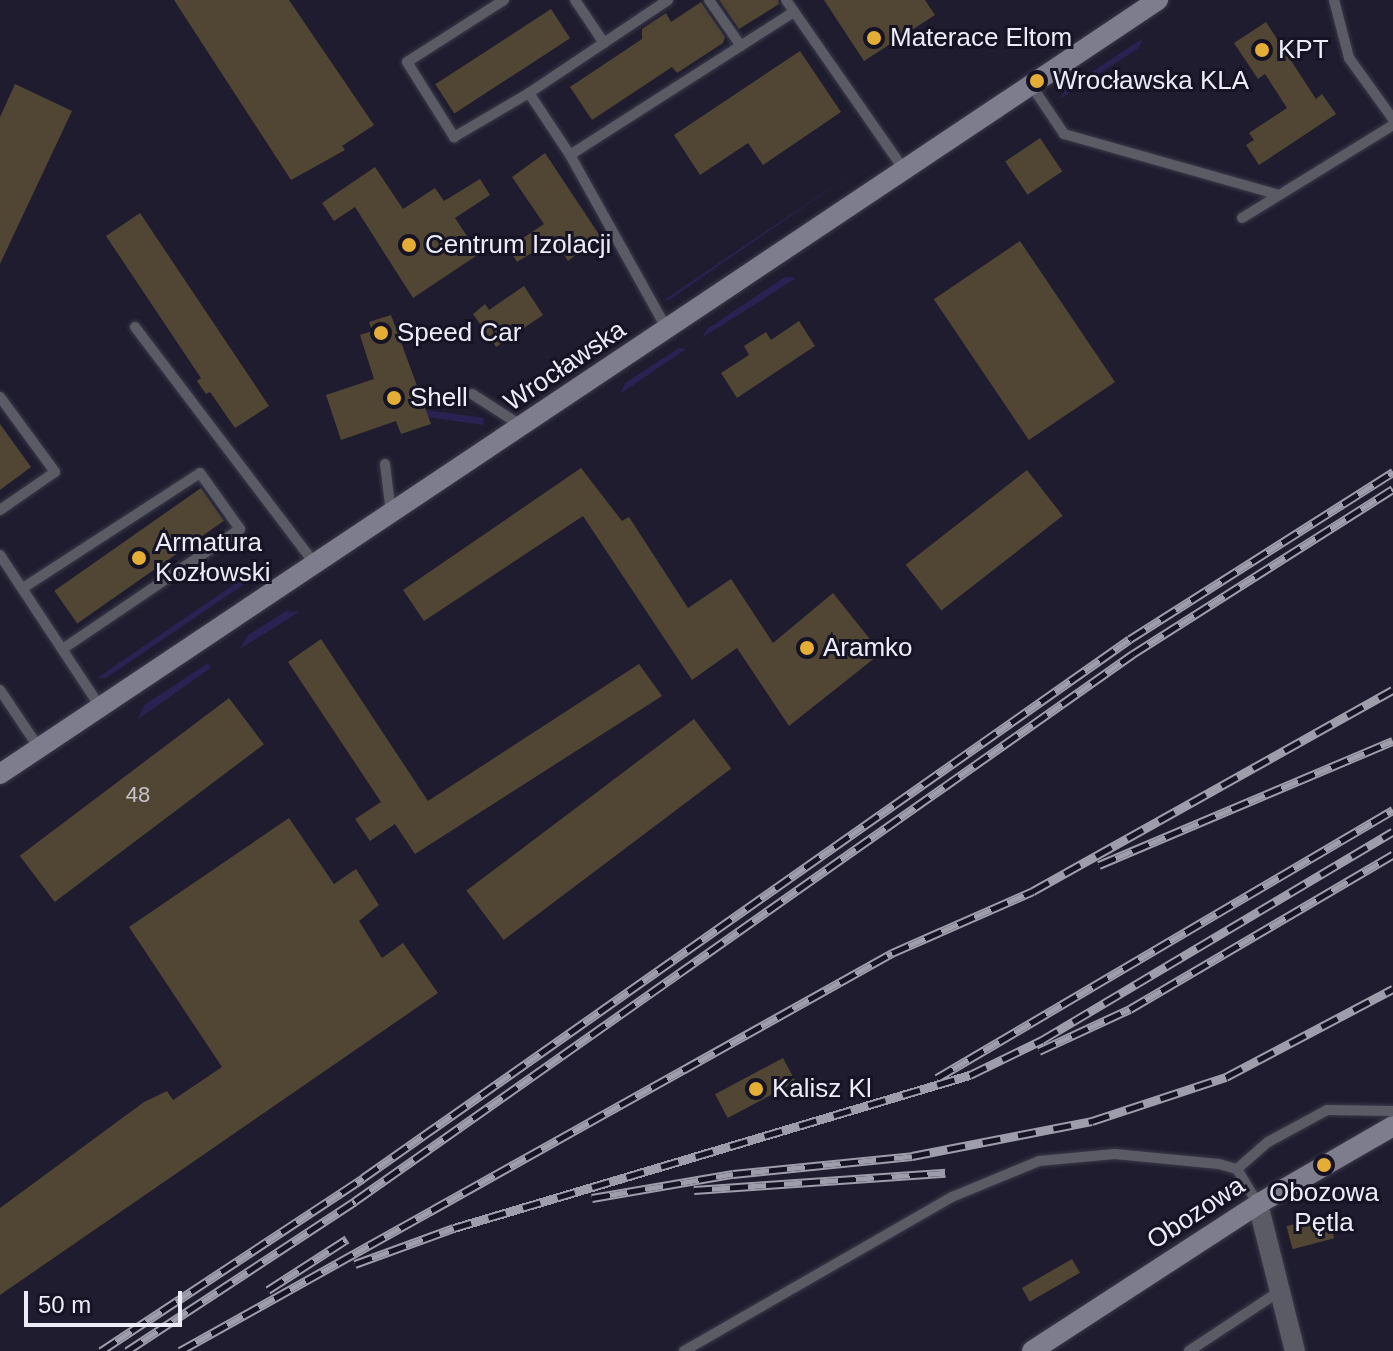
<!DOCTYPE html>
<meta charset="utf-8">
<style>
body{margin:0}
#map{position:relative;width:1393px;height:1351px;overflow:hidden;background:#1e1c2e;font-family:Helvetica,sans-serif}
div>[style]{position:absolute}
[style*='--x']{left:calc(var(--x)*1px);top:calc(var(--y)*1px);width:calc(var(--w)*1px);rotate:calc(var(--a)*1deg)}
.green>*{inset:0;background:#2a2252;transform-origin:0 0}
.building>*{inset:0;background:#514633;transform-origin:0 0}
.roads{filter:drop-shadow(0 0 2px #3b394a) drop-shadow(0 0 2px #3b394a)}
.lane>*{height:10px;margin:-5px;padding:0 5px;transform-origin:5px;border-radius:5px;background:#5b5b65}
.street>*{height:20px;margin:-10px;padding:0 10px;transform-origin:10px;border-radius:10px;background:#5b5b65}
.secondary>*{height:20px;margin:-10px;padding:0 10px;transform-origin:10px;border-radius:10px;background:#7e7d8d}
.rail>*{height:9px;margin-top:-4.5px;transform-origin:0;background:repeating-linear-gradient(90deg,#151324 0 18px,#9e9dac 0 36px);box-sizing:border-box;border-block:2px solid #9e9dac}
.dots>*{width:22px;height:22px;translate:-50% -50%;box-sizing:border-box;border:4px solid #151324;border-radius:50%}
span{translate:-50% -50%;white-space:nowrap;text-align:center;line-height:1.15;-webkit-text-stroke:6px #151324;paint-order:stroke}
.number-label{font-size:22px;color:#c5c2c8}
.number-label span{-webkit-text-stroke-width:0}
.poi-label{font-size:26px;color:#ececf9}
.left{translate:0 -50%;text-align:left}
.street-label{font-size:26px;color:#ececf9}
.scale{position:absolute;left:24px;top:1291px;width:158px;height:36px;box-sizing:border-box;border:4px solid #ececf9;border-top:0;padding-left:10px;font-size:24px;line-height:28px;white-space:nowrap;color:#ececf9;-webkit-text-stroke:6px #151324;paint-order:stroke}
</style>
<div id="map">
<div class="green">
<i style="clip-path:polygon(1143px 38px,1139px 48px,1060px 99px,1065px 90px)"></i>
<i style="clip-path:polygon(869px 162px,669px 300px,664px 300px)"></i>
<i style="clip-path:polygon(785px 277px,796px 278px,702px 338px,707px 329px)"></i>
<i style="clip-path:polygon(679px 348px,686px 349px,620px 394px,625px 383px)"></i>
<i style="left:484px;top:418px;width:7px;height:102px;rotate:98deg"></i>
<i style="clip-path:polygon(255px 570px,255px 577px,106px 678px,97px 678px)"></i>
<i style="clip-path:polygon(286px 611px,299px 612px,240px 649px,248px 635px)"></i>
<i style="clip-path:polygon(208px 663px,211px 668px,138px 719px,144px 705px)"></i>
</div>
<div class="building">
<i style="clip-path:polygon(174px 0,289px 0,374px 125px,342px 146px,345px 150px,291px 180px)"></i>
<i style="clip-path:polygon(719px 0,778px 0,779px 4px,739px 29px)"></i>
<i style="clip-path:polygon(824px 0,925px 0,935px 15px,864px 61px)"></i>
<i style="clip-path:polygon(701px 2px,725px 37px,723px 43px,677px 73px,672px 67px,592px 120px,570px 87px,642px 39px,642px 29px,666px 13px,671px 22px)"></i>
<i style="left:551px;top:9px;width:35px;height:138px;rotate:57deg"></i>
<i style="clip-path:polygon(1266px 22px,1316px 99px,1322px 94px,1336px 114px,1259px 165px,1246px 145px,1254px 140px,1249px 133px,1287px 108px,1265px 74px,1258px 79px,1234px 43px)"></i>
<i style="clip-path:polygon(800px 51px,841px 112px,763px 165px,748px 143px,700px 175px,674px 135px)"></i>
<i style="clip-path:polygon(15px 84px,72px 111px,0 264px,0 117px)"></i>
<i style="left:1040px;top:138px;width:40px;height:42px;rotate:56deg"></i>
<i style="clip-path:polygon(545px 153px,600px 236px,568px 261px,554px 239px,517px 262px,508px 248px,544px 224px,512px 177px)"></i>
<i style="clip-path:polygon(375px 167px,403px 209px,435px 188px,444px 201px,480px 179px,490px 195px,455px 218px,479px 254px,413px 298px,355px 207px,334px 221px,322px 203px)"></i>
<i style="clip-path:polygon(140px 213px,269px 406px,235px 428px,210px 392px,206px 394px,197px 381px,201px 378px,106px 236px)"></i>
<i style="left:1020px;top:241px;width:170px;height:104px;rotate:56deg"></i>
<i style="clip-path:polygon(524px 286px,543px 315px,496px 347px,473px 314px,485px 304px,489px 310px)"></i>
<i style="clip-path:polygon(391px 315px,431px 424px,401px 434px,396px 421px,341px 440px,326px 395px,374px 379px,360px 335px,372px 331px,369px 322px)"></i>
<i style="clip-path:polygon(799px 321px,815px 346px,737px 398px,721px 373px,749px 355px,744px 346px,766px 332px,771px 340px)"></i>
<i style="clip-path:polygon(0 424px,31px 467px,0 490px)"></i>
<i style="clip-path:polygon(581px 468px,622px 521px,629px 517px,688px 608px,731px 579px,773px 643px,833px 593px,881px 653px,789px 726px,737px 648px,692px 680px,583px 516px,424px 621px,403px 590px)"></i>
<i style="left:1027px;top:470px;width:58px;height:154px;rotate:52deg"></i>
<i style="left:201px;top:488px;width:40px;height:179px;rotate:55deg"></i>
<i style="clip-path:polygon(321px 639px,428px 801px,639px 664px,662px 696px,415px 854px,395px 824px,370px 841px,355px 819px,381px 802px,288px 662px)"></i>
<i style="left:229px;top:698px;width:58px;height:262px;rotate:53deg"></i>
<i style="left:694px;top:719px;width:62px;height:285px;rotate:53deg"></i>
<i style="clip-path:polygon(289px 818px,334px 884px,356px 869px,379px 905px,359px 921px,382px 958px,403px 943px,438px 993px,0 1295px,0 1208px,144px 1102px,167px 1091px,173px 1100px,222px 1067px,129px 927px)"></i>
<i style="left:783px;top:1058px;width:27px;height:77px;rotate:62deg"></i>
<i style="left:1328px;top:1215px;width:24px;height:43px;rotate:75deg"></i>
<i style="left:1072px;top:1259px;width:16px;height:58px;rotate:60deg"></i>
</div>
<div class="roads">
<div class="lane">
<i style="--x:504;--y:0;--w:115;--a:147.4"></i>
<i style="--x:407;--y:62;--w:89;--a:57.9"></i>
<i style="--x:454;--y:137;--w:87;--a:-30.4"></i>
<i style="--x:575;--y:0;--w:52;--a:56"></i>
<i style="--x:668;--y:0;--w:167;--a:146.2"></i>
<i style="--x:529;--y:93;--w:74;--a:56.5"></i>
<i style="--x:570;--y:155;--w:266;--a:-32.6"></i>
<i style="--x:709;--y:0;--w:56;--a:55.2"></i>
<i style="--x:786;--y:0;--w:207;--a:55.2"></i>
<i style="--x:1334;--y:0;--w:60;--a:75.5"></i>
<i style="--x:1349;--y:58;--w:75;--a:54.2"></i>
<i style="--x:1031;--y:85;--w:59;--a:56"></i>
<i style="--x:1064;--y:134;--w:223;--a:15.8"></i>
<i style="--x:570;--y:155;--w:199;--a:60.9"></i>
<i style="--x:1242;--y:218;--w:177;--a:-31.6"></i>
<i style="--x:135;--y:327;--w:298;--a:52.8"></i>
<i style="--x:472;--y:394;--w:59;--a:32.6"></i>
<i style="--x:0;--y:397;--w:93;--a:53.7"></i>
<i style="--x:55;--y:472;--w:67;--a:145.4"></i>
<i style="--x:385;--y:464;--w:49;--a:83"></i>
<i style="--x:0;--y:555;--w:183;--a:56.6"></i>
<i style="--x:23;--y:588;--w:211;--a:-33"></i>
<i style="--x:200;--y:473;--w:69;--a:54.5"></i>
<i style="--x:240;--y:529;--w:214;--a:145.9"></i>
<i style="--x:0;--y:690;--w:70;--a:56.1"></i>
<i style="--x:1237;--y:1169;--w:41;--a:-41.1"></i>
<i style="--x:1268;--y:1142;--w:67;--a:-28.5"></i>
<i style="--x:1327;--y:1110;--w:66;--a:0.9"></i>
<i style="--x:684;--y:1351;--w:309;--a:-29.9"></i>
<i style="--x:952;--y:1197;--w:94;--a:-22.5"></i>
<i style="--x:1039;--y:1161;--w:76;--a:-5.3"></i>
<i style="--x:1115;--y:1154;--w:104;--a:5.5"></i>
<i style="--x:1219;--y:1164;--w:19;--a:16"></i>
<i style="--x:1237;--y:1169;--w:41;--a:59"></i>
<i style="--x:1189;--y:1351;--w:109;--a:-33.4"></i>
</div>
<div class="street">
<i style="--x:1258;--y:1204;--w:152;--a:75.9"></i>
</div>
<div class="secondary">
<i style="--x:0;--y:774;--w:1393;--a:-33.76"></i>
<i style="--x:1032;--y:1351;--w:270;--a:-33"></i>
<i style="--x:1258;--y:1204;--w:156;--a:-30"></i>
</div>
</div>
<div class="rail">
<i style="--x:1099;--y:865;--w:319;--a:-22.9"></i>
<i style="--x:1039;--y:1051;--w:100;--a:-24.8"></i>
<i style="--x:1130;--y:1009;--w:305;--a:-30.4"></i>
<i style="--x:937;--y:1078;--w:529;--a:-30.44"></i>
<i style="--x:694;--y:1190;--w:252;--a:-3.9"></i>
<i style="--x:592;--y:1198;--w:143;--a:-9.7"></i>
<i style="--x:733;--y:1174;--w:180;--a:-5.7"></i>
<i style="--x:912;--y:1156;--w:183;--a:-11"></i>
<i style="--x:1092;--y:1121;--w:141;--a:-18.2"></i>
<i style="--x:1226;--y:1077;--w:189;--a:-27.8"></i>
<i style="--x:355;--y:1264;--w:105;--a:-20"></i>
<i style="--x:454;--y:1228;--w:538;--a:-16.52"></i>
<i style="--x:970;--y:1075;--w:80;--a:-25.9"></i>
<i style="--x:1042;--y:1040;--w:408;--a:-30.7"></i>
<i style="--x:268;--y:1290;--w:94;--a:-32.8"></i>
<i style="--x:101;--y:1351;--w:314;--a:-33.4"></i>
<i style="--x:363;--y:1178;--w:937;--a:-35.1"></i>
<i style="--x:1130;--y:639;--w:312;--a:-32.4"></i>
<i style="--x:127;--y:1351;--w:273;--a:-33.3"></i>
<i style="--x:355;--y:1201;--w:951;--a:-35.11"></i>
<i style="--x:1133;--y:654;--w:308;--a:-32.4"></i>
<i style="--x:180;--y:1351;--w:816;--a:-29.2"></i>
<i style="--x:892;--y:953;--w:154;--a:-23.7"></i>
<i style="--x:1033;--y:891;--w:412;--a:-29.2"></i>
</div>
<div class="dots">
<i style="left:874px;top:38px;background:#e4ad35"></i>
<i style="left:1262px;top:50px;background:#e4ad35"></i>
<i style="left:1037px;top:81px;background:#e4ad35"></i>
<i style="left:409px;top:245px;background:#e4ad35"></i>
<i style="left:381px;top:333px;background:#e4ad35"></i>
<i style="left:394px;top:398px;background:#e4ad35"></i>
<i style="left:139px;top:558px;background:#e4ad35"></i>
<i style="left:807px;top:648px;background:#e4ad35"></i>
<i style="left:756px;top:1089px;background:#e4ad35"></i>
<i style="left:1324px;top:1165px;background:#e4ad35"></i>
</div>
<div class="number-label">
<span style="left:138px;top:795px">48</span>
</div>
<div class="poi-label">
<span class="left" style="left:890px;top:38px">Materace Eltom</span>
<span class="left" style="left:1278px;top:50px">KPT</span>
<span class="left" style="left:1053px;top:81px">Wrocławska KLA</span>
<span class="left" style="left:425px;top:245px">Centrum Izolacji</span>
<span class="left" style="left:397px;top:333px">Speed Car</span>
<span class="left" style="left:410px;top:398px">Shell</span>
<span class="left" style="left:155px;top:558px">Armatura<br>Kozłowski</span>
<span class="left" style="left:823px;top:648px">Aramko</span>
<span class="left" style="left:772px;top:1089px">Kalisz Kl</span>
<span style="left:1324px;top:1208px">Obozowa<br>Pętla</span>
</div>
<div class="street-label">
<span style="left:565px;top:366px;rotate:-34deg">Wrocławska</span>
<span style="left:1196px;top:1213px;rotate:-33deg">Obozowa</span>
</div>
<div class="scale">50 m</div>
</div>
